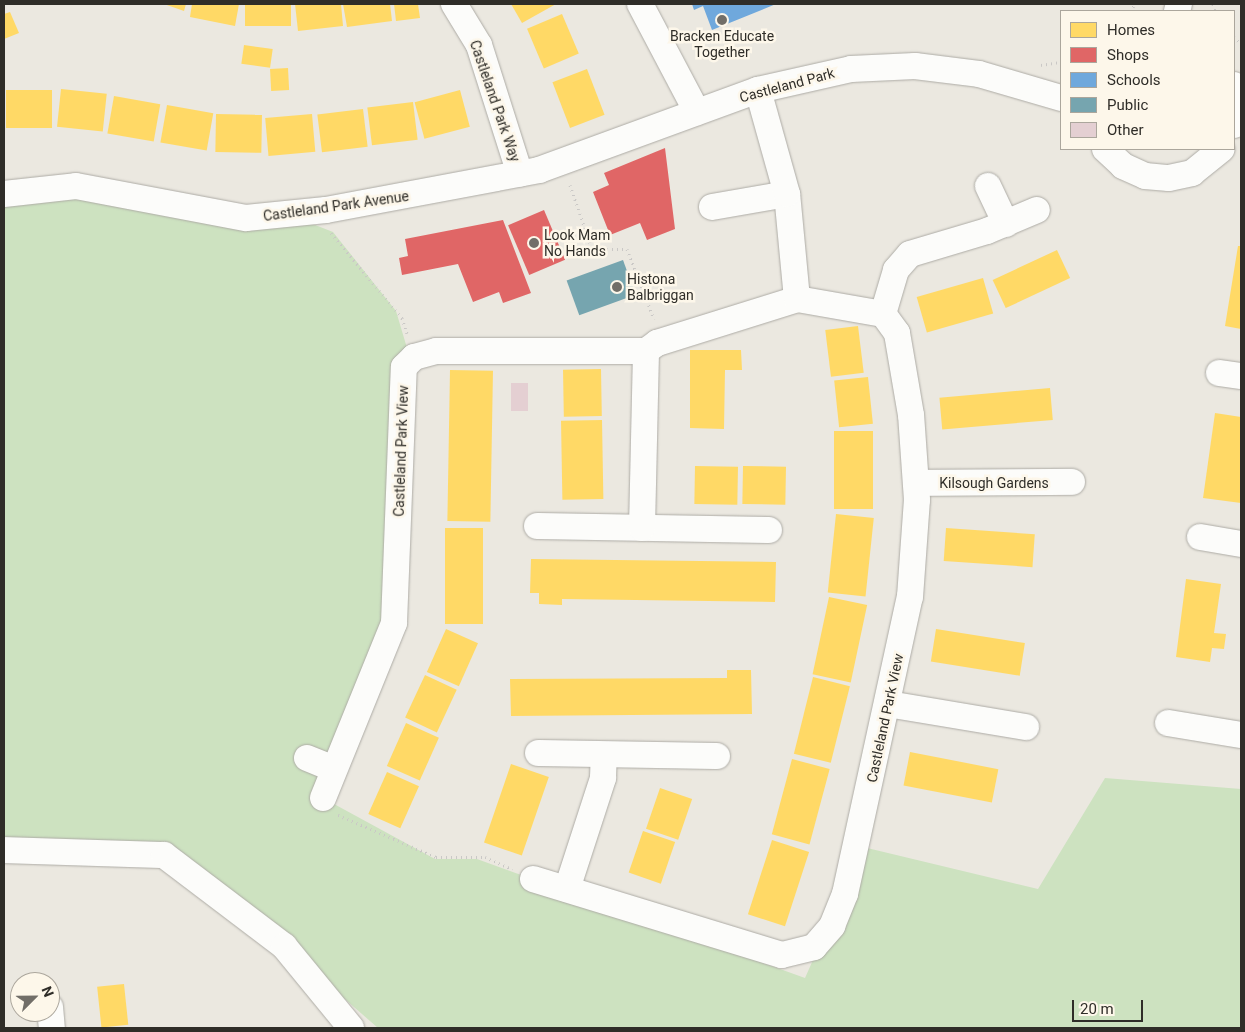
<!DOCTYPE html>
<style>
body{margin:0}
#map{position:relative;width:1245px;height:1032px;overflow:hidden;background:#ebe8e0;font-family:Roboto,sans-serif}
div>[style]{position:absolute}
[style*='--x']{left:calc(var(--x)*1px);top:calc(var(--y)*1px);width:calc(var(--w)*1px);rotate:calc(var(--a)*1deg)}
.green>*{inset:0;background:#cde2c0}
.homes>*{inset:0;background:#ffd966;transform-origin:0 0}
.shops>*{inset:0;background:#e06666;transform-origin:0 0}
.schools>*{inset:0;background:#6fa8dc}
.public>*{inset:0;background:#76a5af;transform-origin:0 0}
.building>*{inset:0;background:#e4cfd2;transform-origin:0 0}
.path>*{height:3px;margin-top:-1.5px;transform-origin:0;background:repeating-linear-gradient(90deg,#cac8c6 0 1px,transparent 0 5px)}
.roads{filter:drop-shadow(0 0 1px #adaba5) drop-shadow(0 0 1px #adaba5)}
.minor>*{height:26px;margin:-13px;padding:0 13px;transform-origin:13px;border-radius:13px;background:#fcfcfa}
.dots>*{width:14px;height:14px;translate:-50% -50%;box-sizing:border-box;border:2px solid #fdf7ea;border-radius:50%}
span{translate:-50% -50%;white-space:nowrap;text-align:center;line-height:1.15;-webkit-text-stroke:5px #fdf7ea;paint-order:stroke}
.poi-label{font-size:14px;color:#2f2d28}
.left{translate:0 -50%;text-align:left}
.street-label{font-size:14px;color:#2f2d28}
.frame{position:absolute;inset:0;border:5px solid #2f2d28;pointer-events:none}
.legend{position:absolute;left:1060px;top:10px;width:175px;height:140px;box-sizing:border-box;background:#fdf7ea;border:1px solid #aba69c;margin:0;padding:6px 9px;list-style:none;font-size:15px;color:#2f2d28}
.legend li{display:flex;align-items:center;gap:10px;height:25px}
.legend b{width:25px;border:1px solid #aba69c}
.north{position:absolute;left:10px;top:972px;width:50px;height:50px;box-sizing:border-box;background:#fdf7ea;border:1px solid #aba69c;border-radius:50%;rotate:67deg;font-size:14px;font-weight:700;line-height:20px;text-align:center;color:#2f2d28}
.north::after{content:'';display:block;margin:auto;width:18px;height:22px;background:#716e68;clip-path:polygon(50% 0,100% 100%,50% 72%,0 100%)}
.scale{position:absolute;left:1072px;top:1000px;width:71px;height:22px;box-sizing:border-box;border:2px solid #2f2d28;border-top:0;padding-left:6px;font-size:15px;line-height:18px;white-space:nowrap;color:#2f2d28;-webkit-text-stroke:4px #fdf7ea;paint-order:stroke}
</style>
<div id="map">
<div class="green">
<i style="clip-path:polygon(15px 191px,305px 221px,333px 232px,396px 311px,407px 348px,397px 592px,323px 798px,435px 859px,477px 859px,805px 978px,863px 847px,1038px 889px,1105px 778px,1241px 789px,1241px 1028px,378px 1028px,284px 946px,164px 855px,4px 850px,4px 194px)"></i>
</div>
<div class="homes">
<i style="clip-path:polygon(164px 4px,186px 4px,184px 11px)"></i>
<i style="clip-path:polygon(192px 4px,239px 4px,235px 26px,190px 17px)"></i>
<i style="left:245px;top:4px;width:46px;height:22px"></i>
<i style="clip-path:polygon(295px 4px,341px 4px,343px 26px,298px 31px)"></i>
<i style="clip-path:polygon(343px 4px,390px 4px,392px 21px,347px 27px)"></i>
<i style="clip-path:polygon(394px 4px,418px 4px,420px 18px,396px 21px)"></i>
<i style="clip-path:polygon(511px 4px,556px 4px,522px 23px)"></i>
<i style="clip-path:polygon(10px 12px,19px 33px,4px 39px,4px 14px)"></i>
<i style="left:562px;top:14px;width:43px;height:38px;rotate:67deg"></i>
<i style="left:244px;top:45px;width:29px;height:19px;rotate:8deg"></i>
<i style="left:288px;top:68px;width:22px;height:18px;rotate:87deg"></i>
<i style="left:587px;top:69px;width:49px;height:37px;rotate:69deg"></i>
<i style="left:61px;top:89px;width:46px;height:38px;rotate:6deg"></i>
<i style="left:6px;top:90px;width:46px;height:38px"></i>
<i style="left:460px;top:90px;width:38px;height:47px;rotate:75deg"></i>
<i style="left:114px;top:96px;width:47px;height:38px;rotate:10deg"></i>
<i style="left:413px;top:102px;width:38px;height:46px;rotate:83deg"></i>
<i style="left:167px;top:105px;width:47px;height:38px;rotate:10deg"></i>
<i style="left:363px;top:109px;width:38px;height:46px;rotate:83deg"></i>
<i style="left:216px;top:114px;width:46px;height:38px;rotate:1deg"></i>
<i style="left:312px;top:114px;width:38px;height:47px;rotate:85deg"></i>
<i style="clip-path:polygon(1238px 246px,1241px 246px,1241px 329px,1225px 326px)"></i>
<i style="left:1057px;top:250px;width:31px;height:71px;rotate:65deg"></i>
<i style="left:983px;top:278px;width:37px;height:69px;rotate:74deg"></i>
<i style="left:858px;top:326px;width:47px;height:33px;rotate:83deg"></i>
<i style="clip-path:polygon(690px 350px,741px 350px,742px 370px,725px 370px,724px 429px,690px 428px)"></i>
<i style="left:601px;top:369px;width:47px;height:38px;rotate:89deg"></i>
<i style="left:450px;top:370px;width:43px;height:151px;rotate:1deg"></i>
<i style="left:868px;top:377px;width:47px;height:34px;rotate:84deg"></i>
<i style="left:1050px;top:388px;width:32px;height:111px;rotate:85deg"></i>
<i style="clip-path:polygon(1215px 413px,1241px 417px,1241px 503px,1203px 498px)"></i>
<i style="left:602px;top:420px;width:79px;height:41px;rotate:89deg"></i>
<i style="left:834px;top:431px;width:39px;height:78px"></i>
<i style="left:695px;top:466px;width:43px;height:38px;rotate:1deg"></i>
<i style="left:743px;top:466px;width:43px;height:38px;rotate:1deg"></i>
<i style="left:836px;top:514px;width:38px;height:79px;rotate:6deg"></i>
<i style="left:445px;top:528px;width:38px;height:96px"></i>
<i style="left:946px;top:528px;width:89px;height:33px;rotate:4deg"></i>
<i style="clip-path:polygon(531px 559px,776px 562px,775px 602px,562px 599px,562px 605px,539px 604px,539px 593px,530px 593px)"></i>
<i style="clip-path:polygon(1186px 579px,1221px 584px,1214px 633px,1226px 634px,1224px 649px,1212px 648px,1210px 662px,1176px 657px)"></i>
<i style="left:829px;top:597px;width:39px;height:79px;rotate:12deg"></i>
<i style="left:446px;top:629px;width:35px;height:47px;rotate:24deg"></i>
<i style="left:936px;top:629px;width:90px;height:33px;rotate:9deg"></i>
<i style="clip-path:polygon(727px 670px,751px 670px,752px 714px,511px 716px,510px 679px,727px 678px)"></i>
<i style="left:425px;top:675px;width:35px;height:47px;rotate:25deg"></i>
<i style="left:813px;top:677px;width:38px;height:79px;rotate:14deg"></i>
<i style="left:406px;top:723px;width:36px;height:47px;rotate:24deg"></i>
<i style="left:910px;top:752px;width:90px;height:34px;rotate:11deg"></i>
<i style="left:792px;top:759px;width:39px;height:78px;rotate:15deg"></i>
<i style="left:511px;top:764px;width:40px;height:83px;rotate:19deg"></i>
<i style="left:387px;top:772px;width:35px;height:46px;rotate:24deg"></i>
<i style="left:660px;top:788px;width:34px;height:43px;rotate:19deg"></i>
<i style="left:643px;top:831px;width:34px;height:44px;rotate:19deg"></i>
<i style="left:772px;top:840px;width:39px;height:78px;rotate:18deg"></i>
<i style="left:124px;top:984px;width:41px;height:27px;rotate:84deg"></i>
</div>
<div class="shops">
<i style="clip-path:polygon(665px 148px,675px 229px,647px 240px,640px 223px,610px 235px,593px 192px,609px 185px,604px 173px)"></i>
<i style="left:544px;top:210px;width:54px;height:39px;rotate:67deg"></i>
<i style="clip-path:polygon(503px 220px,531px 293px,503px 303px,499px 292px,473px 302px,458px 264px,402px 275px,399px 258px,408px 256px,405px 239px)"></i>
</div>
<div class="schools">
<i style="clip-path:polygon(692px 4px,776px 4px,712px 30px,703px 6px,694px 10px)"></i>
</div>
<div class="public">
<i style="left:623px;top:260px;width:37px;height:60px;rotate:70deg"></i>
</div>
<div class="building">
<i style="left:511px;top:383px;width:17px;height:28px"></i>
</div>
<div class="path">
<i style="--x:1213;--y:4;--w:7;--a:74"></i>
<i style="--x:1130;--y:11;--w:9;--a:-54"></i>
<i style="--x:1234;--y:37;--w:10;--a:45"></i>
<i style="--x:1041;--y:65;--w:20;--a:-9"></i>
<i style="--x:570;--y:185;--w:68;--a:71"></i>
<i style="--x:592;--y:249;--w:35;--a:0"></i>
<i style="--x:627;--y:249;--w:75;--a:68.9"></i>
<i style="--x:331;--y:233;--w:111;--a:50.1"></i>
<i style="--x:402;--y:318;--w:16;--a:72"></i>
<i style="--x:338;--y:815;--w:107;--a:23.2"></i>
<i style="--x:436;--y:857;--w:49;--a:0"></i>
<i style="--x:485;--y:857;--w:30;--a:24"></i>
</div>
<div class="roads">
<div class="minor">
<i style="--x:454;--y:4;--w:48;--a:58.6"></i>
<i style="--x:479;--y:45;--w:135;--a:72.4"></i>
<i style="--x:640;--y:4;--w:122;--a:62.2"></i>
<i style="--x:1177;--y:11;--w:7;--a:-74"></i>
<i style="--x:1234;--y:85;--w:40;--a:90"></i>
<i style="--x:1105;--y:149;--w:25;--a:43"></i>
<i style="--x:1123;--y:166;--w:24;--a:24"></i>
<i style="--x:1145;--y:176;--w:24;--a:5"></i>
<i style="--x:1169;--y:178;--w:24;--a:-12"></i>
<i style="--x:1192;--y:173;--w:38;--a:-39"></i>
<i style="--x:988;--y:186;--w:42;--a:64.7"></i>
<i style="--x:4;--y:194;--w:72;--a:-6.3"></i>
<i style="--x:76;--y:186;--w:173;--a:10.7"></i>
<i style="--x:246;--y:218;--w:80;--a:-5.7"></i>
<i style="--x:326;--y:210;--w:217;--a:-10.6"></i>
<i style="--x:539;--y:170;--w:233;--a:-20.1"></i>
<i style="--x:758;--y:90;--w:95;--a:-12.7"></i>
<i style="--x:851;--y:69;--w:64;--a:-2.7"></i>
<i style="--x:915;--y:66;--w:64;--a:7.1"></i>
<i style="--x:979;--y:74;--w:85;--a:16.3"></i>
<i style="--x:712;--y:207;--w:76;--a:-9.8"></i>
<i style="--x:883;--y:314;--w:46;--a:-73.5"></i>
<i style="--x:896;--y:270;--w:21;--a:-49"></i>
<i style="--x:910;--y:254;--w:80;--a:-16.6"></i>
<i style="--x:987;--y:231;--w:54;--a:-22.8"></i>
<i style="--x:1219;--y:373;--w:22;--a:8"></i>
<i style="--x:916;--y:483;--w:156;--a:-0.4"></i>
<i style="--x:537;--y:526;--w:232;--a:1"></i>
<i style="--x:642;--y:528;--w:177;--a:-88.7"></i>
<i style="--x:1200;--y:537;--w:42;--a:9.7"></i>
<i style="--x:888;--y:704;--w:140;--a:9.5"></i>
<i style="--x:1168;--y:723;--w:74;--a:9.3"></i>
<i style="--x:538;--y:753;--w:179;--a:1"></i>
<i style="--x:307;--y:758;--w:29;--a:22"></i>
<i style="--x:323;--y:798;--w:189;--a:-67.9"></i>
<i style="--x:394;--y:623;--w:256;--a:-87.8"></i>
<i style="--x:404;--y:367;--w:14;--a:-45"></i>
<i style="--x:414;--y:357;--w:23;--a:-15"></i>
<i style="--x:436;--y:351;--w:210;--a:0"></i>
<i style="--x:646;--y:351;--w:14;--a:-36"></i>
<i style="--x:657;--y:343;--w:147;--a:-17.4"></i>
<i style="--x:4;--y:850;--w:160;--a:1.8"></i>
<i style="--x:164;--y:855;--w:151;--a:37.2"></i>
<i style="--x:284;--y:946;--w:106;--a:50.7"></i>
<i style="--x:533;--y:879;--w:260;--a:17"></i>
<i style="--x:782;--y:955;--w:33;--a:-14"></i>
<i style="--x:814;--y:947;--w:28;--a:-49"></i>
<i style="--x:832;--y:926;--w:35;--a:-68"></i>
<i style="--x:845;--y:894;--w:304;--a:-77.7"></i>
<i style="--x:910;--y:597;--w:97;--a:-85.9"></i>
<i style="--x:917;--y:500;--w:85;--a:-94"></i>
<i style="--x:911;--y:415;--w:83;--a:-99.7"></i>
<i style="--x:897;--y:333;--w:24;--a:-126"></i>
<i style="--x:883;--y:314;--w:87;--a:-170.1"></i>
<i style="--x:797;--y:299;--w:105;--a:-95.4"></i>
<i style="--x:787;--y:194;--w:108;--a:-105.6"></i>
<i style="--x:567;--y:889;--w:117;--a:-72"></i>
<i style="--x:603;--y:778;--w:23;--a:-88"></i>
<i style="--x:50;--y:1007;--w:21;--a:85"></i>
</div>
</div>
<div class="dots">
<i style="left:722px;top:20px;background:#716e68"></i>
<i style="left:534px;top:243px;background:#716e68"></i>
<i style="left:617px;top:287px;background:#716e68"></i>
</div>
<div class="poi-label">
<span style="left:722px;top:44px">Bracken Educate<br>Together</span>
<span class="left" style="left:544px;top:243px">Look Mam<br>No Hands</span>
<span class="left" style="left:627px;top:287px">Histona<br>Balbriggan</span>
</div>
<div class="street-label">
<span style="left:787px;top:85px;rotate:-15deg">Castleland Park</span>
<span style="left:495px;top:101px;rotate:71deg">Castleland Park Way</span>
<span style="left:336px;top:206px;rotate:-8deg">Castleland Park Avenue</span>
<span style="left:401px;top:451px;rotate:-88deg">Castleland Park View</span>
<span style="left:994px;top:483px">Kilsough Gardens</span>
<span style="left:885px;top:718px;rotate:-78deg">Castleland Park View</span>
</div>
<div class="frame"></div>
<ul class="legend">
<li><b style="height:14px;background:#ffd966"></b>Homes</li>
<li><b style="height:14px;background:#e06666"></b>Shops</li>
<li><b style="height:14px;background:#6fa8dc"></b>Schools</li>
<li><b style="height:14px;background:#76a5af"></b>Public</li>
<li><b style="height:14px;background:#e4cfd2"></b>Other</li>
</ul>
<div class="north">N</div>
<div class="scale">20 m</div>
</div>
